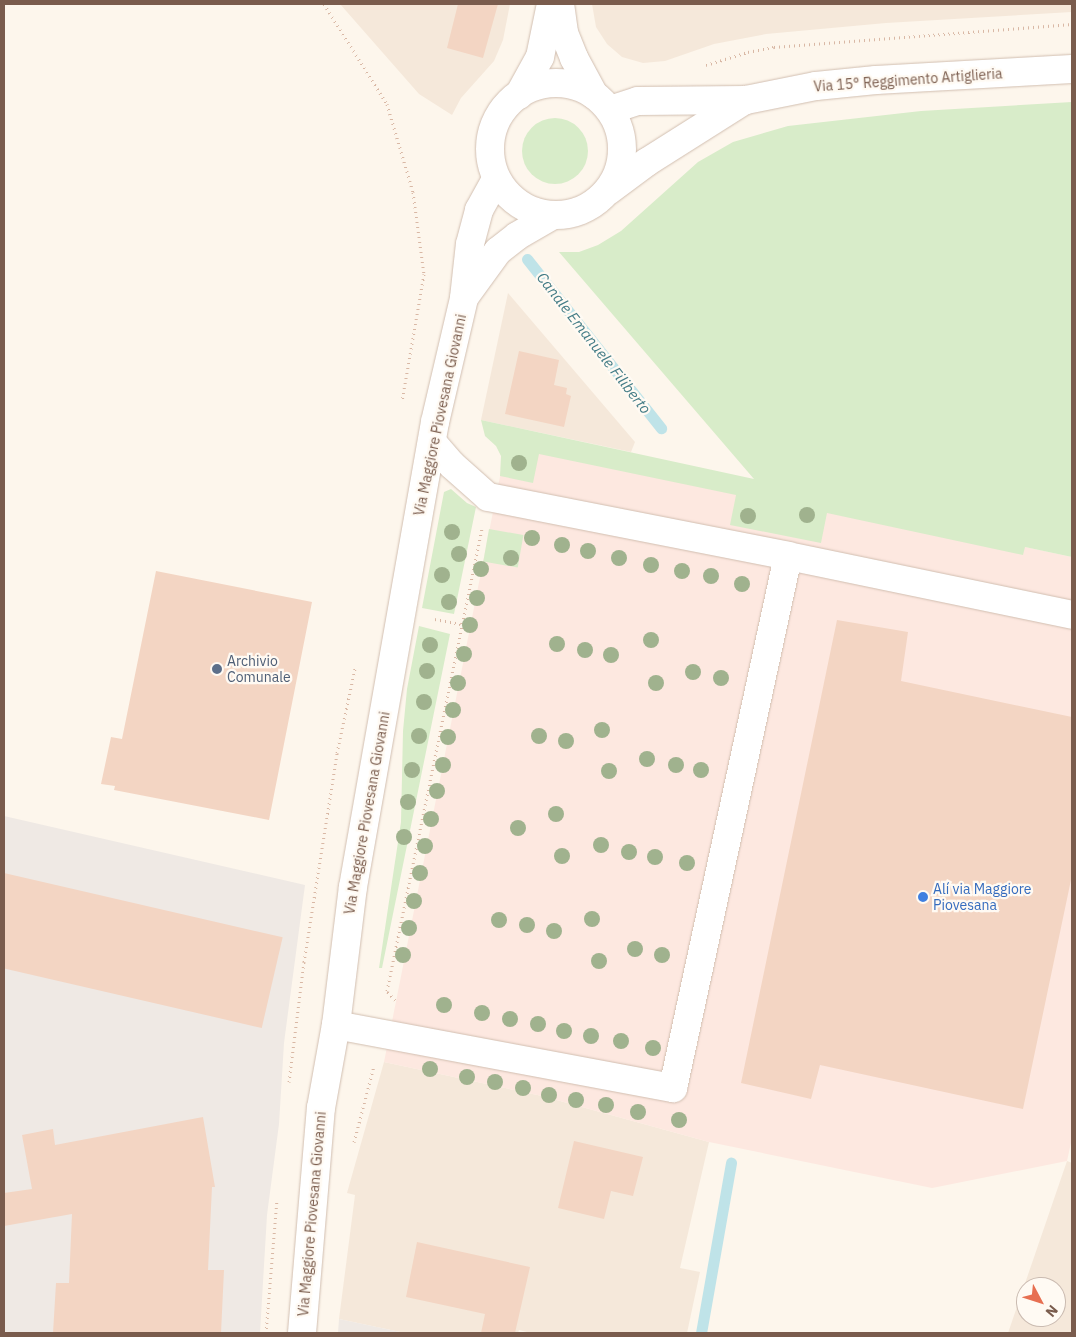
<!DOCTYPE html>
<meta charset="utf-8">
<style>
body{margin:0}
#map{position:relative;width:1076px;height:1337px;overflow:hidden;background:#fdf6ec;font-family:"IBM Plex Sans",sans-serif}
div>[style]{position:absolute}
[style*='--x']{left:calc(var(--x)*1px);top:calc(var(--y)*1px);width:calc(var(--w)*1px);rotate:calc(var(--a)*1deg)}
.residential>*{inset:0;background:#f5e8da}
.commercial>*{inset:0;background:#fde8e0}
.industrial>*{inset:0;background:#efe9e4}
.green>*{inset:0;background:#d8ecc9;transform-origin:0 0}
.round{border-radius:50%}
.stream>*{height:11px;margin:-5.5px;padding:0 5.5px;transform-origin:5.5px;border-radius:5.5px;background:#bfe3e8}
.building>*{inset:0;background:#f3d5c3;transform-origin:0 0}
.path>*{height:3px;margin-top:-1.5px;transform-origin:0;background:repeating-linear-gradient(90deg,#d9b8a5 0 1px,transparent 0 5px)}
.roads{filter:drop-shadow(0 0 1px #d1beb0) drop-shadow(0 0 1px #d1beb0)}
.minor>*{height:28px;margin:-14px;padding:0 14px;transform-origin:14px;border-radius:14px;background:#fff}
.minor>.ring{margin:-14px;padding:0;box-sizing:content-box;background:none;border:28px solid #fff;border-radius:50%}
.trees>*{width:16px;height:16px;margin:-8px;border-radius:50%;background:#a0b28e}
.dots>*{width:14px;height:14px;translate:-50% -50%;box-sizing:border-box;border:2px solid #fffaf3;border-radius:50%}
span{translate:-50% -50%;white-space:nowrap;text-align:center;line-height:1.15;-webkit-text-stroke:4.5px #fffaf3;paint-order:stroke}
.street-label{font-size:14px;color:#7a5c4d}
.service-label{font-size:14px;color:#4e5e75}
.left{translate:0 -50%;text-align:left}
.shop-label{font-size:14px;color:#366cbe}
.water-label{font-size:15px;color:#437c86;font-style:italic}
.frame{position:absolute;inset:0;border:5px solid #7a5c4d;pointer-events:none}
.north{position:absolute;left:1016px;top:1277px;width:50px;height:50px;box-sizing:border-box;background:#fffaf3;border:1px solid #cabbb1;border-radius:50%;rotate:130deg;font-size:14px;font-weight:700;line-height:20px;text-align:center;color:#7a5c4d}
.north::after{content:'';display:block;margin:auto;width:18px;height:22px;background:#e76f51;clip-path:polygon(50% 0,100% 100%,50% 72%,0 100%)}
</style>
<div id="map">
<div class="residential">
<i style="clip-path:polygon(340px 4px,510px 4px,503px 40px,494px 61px,461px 98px,452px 115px,419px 94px)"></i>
<i style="clip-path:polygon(592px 4px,1072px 4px,1072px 12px,886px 23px,766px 34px,714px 44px,665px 61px,643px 63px,622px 57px,607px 44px,596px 27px)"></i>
<i style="clip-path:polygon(508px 293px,635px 442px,631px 452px,481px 420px)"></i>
<i style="clip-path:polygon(384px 1062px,542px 1096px,709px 1142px,680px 1268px,700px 1272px,687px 1333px,531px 1333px,519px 1330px,518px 1333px,405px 1333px,339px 1319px,355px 1195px,347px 1193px)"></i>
<i style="clip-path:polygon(evenodd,1067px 1161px,1072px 1163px,1072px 1333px,1008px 1333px,1067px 1161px,1026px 1287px,1056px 1287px,1056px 1317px,1026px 1317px,1026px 1287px)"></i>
</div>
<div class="commercial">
<i style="clip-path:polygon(510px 426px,766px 492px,1072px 557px,1072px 1138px,1067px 1161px,932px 1188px,709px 1142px,542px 1096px,384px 1062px)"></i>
</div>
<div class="industrial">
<i style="clip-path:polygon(4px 816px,305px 885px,284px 1043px,279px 1124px,267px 1215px,260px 1333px,4px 1333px)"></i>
<i style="clip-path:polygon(339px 1319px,405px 1333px,338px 1333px)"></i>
</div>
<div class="green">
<i style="clip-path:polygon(1072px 102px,1072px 557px,1025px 547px,1023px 555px,827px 513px,821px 543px,730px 525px,736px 495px,539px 454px,533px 483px,500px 476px,501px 456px,496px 446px,485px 436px,481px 420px,754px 479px,559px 252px,579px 252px,598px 245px,621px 231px,698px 162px,733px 142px,788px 126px,921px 111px)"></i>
<i class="round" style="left:522px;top:118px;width:66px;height:66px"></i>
<i style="clip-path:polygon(451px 489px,467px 503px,476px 507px,454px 614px,422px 608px,444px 492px)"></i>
<i style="left:489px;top:529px;width:35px;height:33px;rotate:10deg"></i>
<i style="clip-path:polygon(419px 626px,450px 634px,382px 968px,379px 968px,401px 822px,403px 731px,407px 689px)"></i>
</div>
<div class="stream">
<i style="--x:527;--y:259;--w:216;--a:51.6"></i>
<i style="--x:701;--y:1333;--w:173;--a:-80"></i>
</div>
<div class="building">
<i style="clip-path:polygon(458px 4px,498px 4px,483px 58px,447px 48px)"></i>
<i style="clip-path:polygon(519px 351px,559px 360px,554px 385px,567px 388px,566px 394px,571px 396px,564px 427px,505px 414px)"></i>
<i style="clip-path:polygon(156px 571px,312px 602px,269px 820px,114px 790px,115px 786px,101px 784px,111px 737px,122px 739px)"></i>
<i style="clip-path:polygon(837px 620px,908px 632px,901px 681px,1072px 717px,1072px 875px,1023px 1109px,820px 1065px,811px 1099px,741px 1083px)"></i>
<i style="left:4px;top:873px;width:286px;height:93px;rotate:13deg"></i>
<i style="clip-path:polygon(203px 1117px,215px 1187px,212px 1187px,208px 1270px,224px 1270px,221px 1333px,53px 1333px,56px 1283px,69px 1283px,72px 1214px,4px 1226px,4px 1193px,32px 1189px,22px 1135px,53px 1129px,55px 1145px)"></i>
<i style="clip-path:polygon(574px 1141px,643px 1157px,633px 1196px,611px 1191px,604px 1219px,558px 1208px)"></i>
<i style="clip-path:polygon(417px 1242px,530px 1267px,515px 1333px,481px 1333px,485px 1314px,406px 1297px)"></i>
</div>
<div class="path">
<i style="--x:324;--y:4;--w:118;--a:57.8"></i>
<i style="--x:387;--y:104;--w:92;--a:73.5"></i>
<i style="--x:413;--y:192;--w:83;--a:82.4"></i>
<i style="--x:424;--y:274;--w:129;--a:99.8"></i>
<i style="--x:706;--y:65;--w:44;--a:-17.2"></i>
<i style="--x:748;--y:52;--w:26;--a:-11"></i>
<i style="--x:774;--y:47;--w:299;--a:-4.4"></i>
<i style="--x:435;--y:619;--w:26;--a:11"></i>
<i style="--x:395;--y:1000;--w:12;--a:-132"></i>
<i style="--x:387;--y:991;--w:472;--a:-78.4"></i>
<i style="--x:289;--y:1082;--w:121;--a:-82.9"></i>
<i style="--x:304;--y:962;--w:212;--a:-81"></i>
<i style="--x:337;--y:753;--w:87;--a:-78"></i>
<i style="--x:354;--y:1142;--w:79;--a:-75.3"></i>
<i style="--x:266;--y:1333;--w:133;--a:-85.3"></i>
</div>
<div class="roads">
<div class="minor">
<i style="--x:560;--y:4;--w:29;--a:82"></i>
<i style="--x:564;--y:33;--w:27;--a:68"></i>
<i style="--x:574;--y:58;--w:42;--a:61.6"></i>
<i class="ring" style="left:490px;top:83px;width:104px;height:104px"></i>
<i style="--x:519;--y:95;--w:43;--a:-61.1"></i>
<i style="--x:540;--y:57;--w:54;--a:-78.3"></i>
<i style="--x:610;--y:110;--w:29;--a:-18"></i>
<i style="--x:638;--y:101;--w:108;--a:-0.5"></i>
<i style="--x:746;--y:100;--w:71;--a:-11.3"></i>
<i style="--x:816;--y:86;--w:60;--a:-5.7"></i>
<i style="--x:876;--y:80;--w:196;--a:-3.2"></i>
<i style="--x:608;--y:191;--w:49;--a:-36.6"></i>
<i style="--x:647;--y:162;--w:116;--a:-32.3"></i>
<i style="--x:466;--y:295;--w:54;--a:-54"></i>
<i style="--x:498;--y:251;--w:24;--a:-38"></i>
<i style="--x:517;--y:236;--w:39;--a:-30"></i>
<i style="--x:432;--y:442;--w:30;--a:49"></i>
<i style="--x:452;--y:465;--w:48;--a:41.6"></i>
<i style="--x:488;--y:497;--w:306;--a:11.1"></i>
<i style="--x:336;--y:1025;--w:343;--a:10.6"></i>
<i style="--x:673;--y:1088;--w:544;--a:-77.8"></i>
<i style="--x:788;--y:556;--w:290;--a:11.7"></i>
<i style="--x:302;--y:1333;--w:226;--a:-85.2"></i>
<i style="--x:321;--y:1108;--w:84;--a:-79.8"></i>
<i style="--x:336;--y:1025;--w:139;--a:-83"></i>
<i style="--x:353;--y:887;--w:472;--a:-80"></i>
<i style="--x:435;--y:422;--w:127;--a:-76.8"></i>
<i style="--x:464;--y:298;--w:54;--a:-83.7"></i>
<i style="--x:470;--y:244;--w:35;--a:-75"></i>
<i style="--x:479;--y:210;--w:35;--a:-61"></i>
</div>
</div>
<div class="trees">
<i style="left:519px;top:463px"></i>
<i style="left:807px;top:515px"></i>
<i style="left:748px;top:516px"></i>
<i style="left:452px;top:532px"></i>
<i style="left:532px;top:538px"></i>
<i style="left:562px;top:545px"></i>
<i style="left:588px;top:551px"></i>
<i style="left:459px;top:554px"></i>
<i style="left:511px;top:558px"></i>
<i style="left:619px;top:558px"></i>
<i style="left:651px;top:565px"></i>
<i style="left:481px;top:569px"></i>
<i style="left:682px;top:571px"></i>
<i style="left:442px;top:575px"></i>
<i style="left:711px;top:576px"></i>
<i style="left:742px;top:584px"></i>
<i style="left:477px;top:598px"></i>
<i style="left:449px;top:602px"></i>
<i style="left:470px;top:625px"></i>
<i style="left:651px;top:640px"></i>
<i style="left:557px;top:644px"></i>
<i style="left:430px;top:645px"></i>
<i style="left:585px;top:650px"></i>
<i style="left:464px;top:654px"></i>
<i style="left:611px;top:655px"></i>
<i style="left:427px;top:671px"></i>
<i style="left:693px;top:672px"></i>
<i style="left:721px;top:678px"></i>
<i style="left:458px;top:683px"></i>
<i style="left:656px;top:683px"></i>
<i style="left:424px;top:702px"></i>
<i style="left:453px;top:710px"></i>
<i style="left:602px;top:730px"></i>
<i style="left:419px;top:736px"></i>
<i style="left:539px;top:736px"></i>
<i style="left:448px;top:737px"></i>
<i style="left:566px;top:741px"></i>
<i style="left:647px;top:759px"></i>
<i style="left:443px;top:765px"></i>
<i style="left:676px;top:765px"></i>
<i style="left:412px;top:770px"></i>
<i style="left:701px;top:770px"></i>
<i style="left:609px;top:771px"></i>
<i style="left:437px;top:791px"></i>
<i style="left:408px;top:802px"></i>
<i style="left:556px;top:814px"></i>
<i style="left:431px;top:819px"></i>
<i style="left:518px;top:828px"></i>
<i style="left:404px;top:837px"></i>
<i style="left:601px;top:845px"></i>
<i style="left:425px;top:846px"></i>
<i style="left:629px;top:852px"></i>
<i style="left:562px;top:856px"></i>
<i style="left:655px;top:857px"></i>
<i style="left:687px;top:863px"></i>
<i style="left:420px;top:873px"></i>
<i style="left:414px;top:901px"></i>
<i style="left:592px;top:919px"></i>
<i style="left:499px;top:920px"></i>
<i style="left:527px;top:925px"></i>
<i style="left:409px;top:928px"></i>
<i style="left:554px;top:931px"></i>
<i style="left:635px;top:949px"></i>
<i style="left:403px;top:955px"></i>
<i style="left:662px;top:955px"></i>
<i style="left:599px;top:961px"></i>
<i style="left:444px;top:1005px"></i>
<i style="left:482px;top:1013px"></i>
<i style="left:510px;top:1019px"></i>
<i style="left:538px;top:1024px"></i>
<i style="left:564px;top:1031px"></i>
<i style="left:591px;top:1036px"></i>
<i style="left:621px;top:1041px"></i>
<i style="left:653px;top:1048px"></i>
<i style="left:430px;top:1069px"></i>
<i style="left:467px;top:1077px"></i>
<i style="left:495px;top:1082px"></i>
<i style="left:523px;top:1088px"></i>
<i style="left:549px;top:1095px"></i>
<i style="left:576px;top:1100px"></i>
<i style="left:606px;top:1105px"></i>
<i style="left:638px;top:1112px"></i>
<i style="left:679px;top:1120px"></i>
</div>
<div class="dots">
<i style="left:217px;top:669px;background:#5c6f8a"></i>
<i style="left:923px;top:897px;background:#3f7fe0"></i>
</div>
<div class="street-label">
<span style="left:908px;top:80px;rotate:-4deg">Via 15° Reggimento Artiglieria</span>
<span style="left:440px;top:415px;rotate:-78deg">Via Maggiore Piovesana Giovanni</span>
<span style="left:367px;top:813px;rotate:-80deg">Via Maggiore Piovesana Giovanni</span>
<span style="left:312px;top:1214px;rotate:-85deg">Via Maggiore Piovesana Giovanni</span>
</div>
<div class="service-label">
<span class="left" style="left:227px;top:669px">Archivio<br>Comunale</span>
</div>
<div class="shop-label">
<span class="left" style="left:933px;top:897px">Alí via Maggiore<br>Piovesana</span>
</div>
<div class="water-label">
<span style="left:594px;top:343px;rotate:52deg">Canale Emanuele Filiberto</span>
</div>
<div class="frame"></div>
<div class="north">N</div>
</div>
